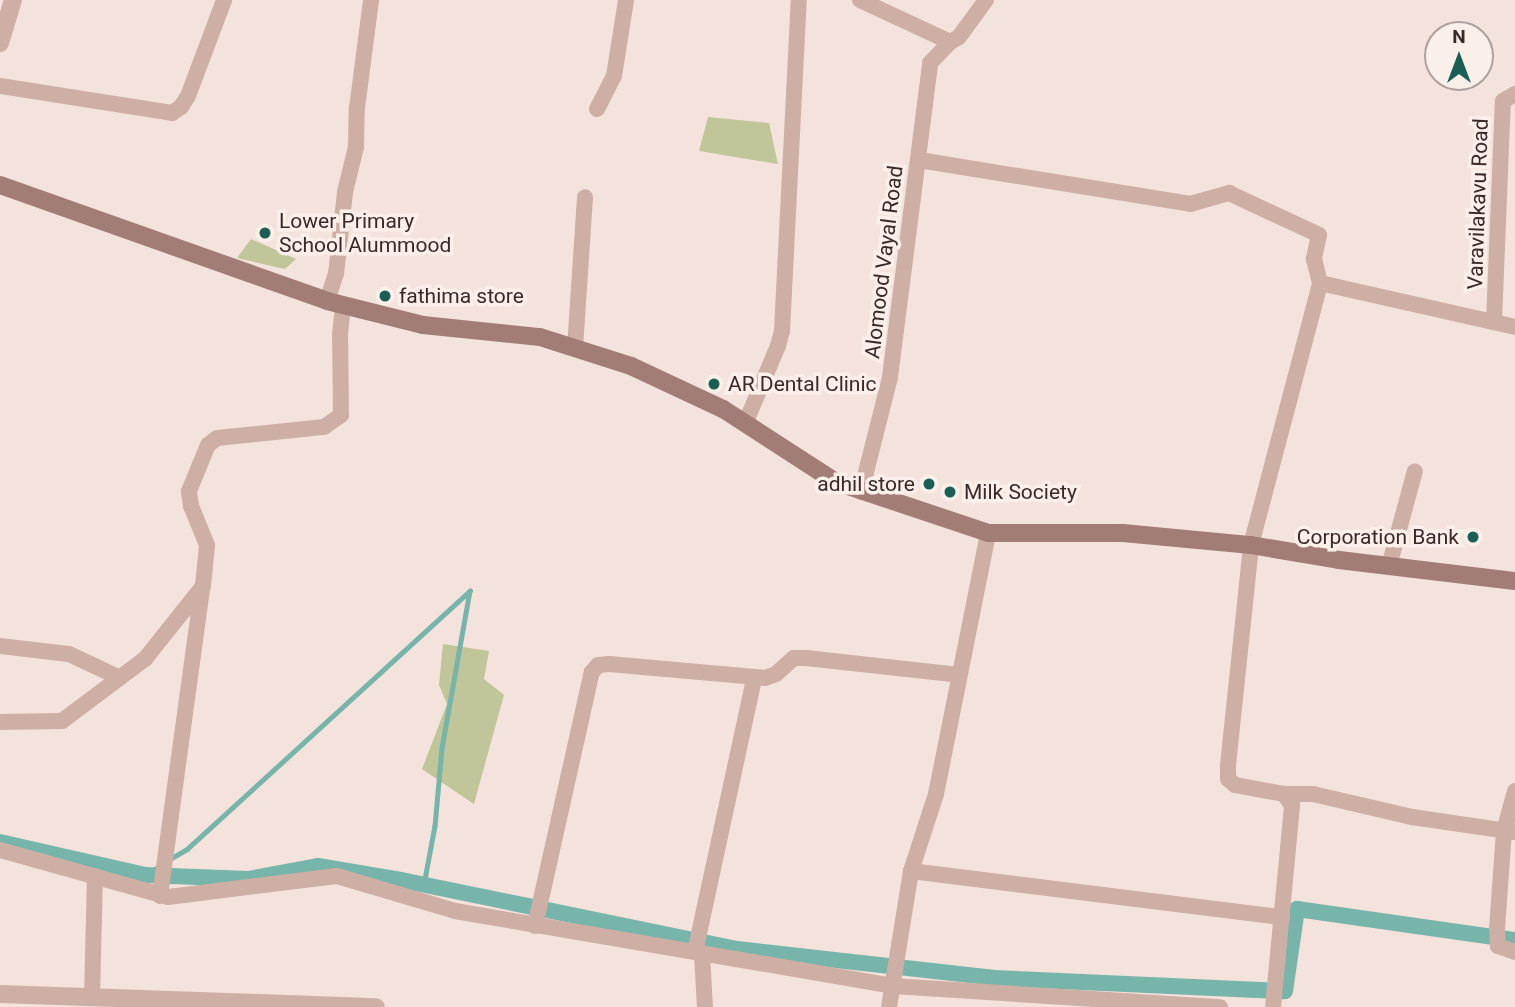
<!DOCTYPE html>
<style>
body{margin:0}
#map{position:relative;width:1515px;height:1007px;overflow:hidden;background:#f4e3dc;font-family:Roboto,sans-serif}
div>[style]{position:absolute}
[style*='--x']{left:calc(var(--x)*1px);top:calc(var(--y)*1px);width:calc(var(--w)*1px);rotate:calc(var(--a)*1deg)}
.green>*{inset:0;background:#c0c59a}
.stream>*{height:4.5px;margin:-2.25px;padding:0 2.25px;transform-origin:2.25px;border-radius:2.25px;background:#77b4a9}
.canal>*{height:16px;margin:-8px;padding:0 8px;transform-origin:8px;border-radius:8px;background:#77b4a9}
.minor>*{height:16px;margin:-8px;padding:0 8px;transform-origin:8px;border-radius:8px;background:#ceafa6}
.tertiary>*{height:18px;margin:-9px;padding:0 9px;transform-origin:9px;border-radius:9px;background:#ceafa6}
.secondary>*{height:18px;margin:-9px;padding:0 9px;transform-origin:9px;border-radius:9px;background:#a27d77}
.dots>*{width:19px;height:19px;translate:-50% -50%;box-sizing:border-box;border:4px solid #fbefe9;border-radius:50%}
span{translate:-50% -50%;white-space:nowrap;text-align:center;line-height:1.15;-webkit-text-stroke:7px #fbefe9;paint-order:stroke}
.street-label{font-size:21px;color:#392928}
.poi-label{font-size:21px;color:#392928}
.left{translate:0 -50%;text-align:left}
.right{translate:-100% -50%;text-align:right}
.north{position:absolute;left:1424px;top:21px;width:70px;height:70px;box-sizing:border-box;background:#fbefe9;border:2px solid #ada09c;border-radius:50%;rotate:0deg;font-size:19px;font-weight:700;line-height:28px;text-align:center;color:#392928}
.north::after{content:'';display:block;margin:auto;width:24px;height:32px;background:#195f54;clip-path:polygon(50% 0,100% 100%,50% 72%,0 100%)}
</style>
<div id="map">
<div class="green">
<i style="clip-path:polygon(708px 117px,769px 123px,778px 164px,699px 151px)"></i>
<i style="clip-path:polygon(251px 239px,296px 259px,285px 269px,237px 258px)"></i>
<i style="clip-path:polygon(443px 644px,489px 651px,484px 679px,504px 695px,474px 804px,422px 769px,447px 704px,439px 685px)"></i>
</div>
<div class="stream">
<i style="--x:168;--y:860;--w:22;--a:-30"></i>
<i style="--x:187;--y:849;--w:383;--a:-42.4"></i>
<i style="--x:470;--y:591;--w:159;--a:100.1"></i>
<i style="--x:442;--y:748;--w:78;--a:95.1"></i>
<i style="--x:435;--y:826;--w:60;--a:100.6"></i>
<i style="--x:145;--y:875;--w:15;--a:-32"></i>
</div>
<div class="canal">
<i style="--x:0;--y:842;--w:149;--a:12.8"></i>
<i style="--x:145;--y:875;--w:103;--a:2.2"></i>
<i style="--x:248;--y:879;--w:71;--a:-10.5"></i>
<i style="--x:318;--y:866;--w:84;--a:9.6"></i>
<i style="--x:401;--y:880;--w:343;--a:11.6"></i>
<i style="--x:737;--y:949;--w:259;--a:6.4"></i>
<i style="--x:994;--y:978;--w:291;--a:2.6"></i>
<i style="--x:1285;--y:991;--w:83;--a:-81.7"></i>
<i style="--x:1297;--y:909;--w:220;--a:8.1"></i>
</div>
<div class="minor">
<i style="--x:860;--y:0;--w:99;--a:25"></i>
<i style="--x:950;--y:42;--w:10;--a:-29"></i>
<i style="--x:959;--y:37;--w:46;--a:-53.9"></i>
<i style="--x:0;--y:86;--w:174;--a:8.9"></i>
<i style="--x:172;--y:113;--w:11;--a:-34"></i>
<i style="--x:181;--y:107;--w:13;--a:-58"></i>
<i style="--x:188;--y:96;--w:103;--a:-69.4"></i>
<i style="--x:597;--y:109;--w:37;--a:-63"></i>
<i style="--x:614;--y:76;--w:77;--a:-81"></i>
<i style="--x:919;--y:160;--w:275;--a:9.2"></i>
<i style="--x:1190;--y:204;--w:41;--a:-15.8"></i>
<i style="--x:1229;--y:193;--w:99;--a:25"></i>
<i style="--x:1319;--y:235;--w:25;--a:102"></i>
<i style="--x:1314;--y:259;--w:25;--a:76"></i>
<i style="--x:1320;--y:283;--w:200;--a:12.7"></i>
<i style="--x:327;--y:301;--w:28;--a:-72"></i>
<i style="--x:336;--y:274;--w:82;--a:-83.7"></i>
<i style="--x:345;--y:192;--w:46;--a:-76.3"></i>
<i style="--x:356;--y:147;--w:39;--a:-89"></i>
<i style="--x:357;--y:108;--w:109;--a:-82.6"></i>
<i style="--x:1494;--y:322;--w:221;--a:-87.7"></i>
<i style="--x:1503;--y:101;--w:14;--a:-30"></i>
<i style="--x:575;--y:348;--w:151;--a:-86.2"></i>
<i style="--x:745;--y:424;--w:85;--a:-67.1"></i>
<i style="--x:778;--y:346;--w:16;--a:-75"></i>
<i style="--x:782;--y:331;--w:331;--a:-87.1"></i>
<i style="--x:861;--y:492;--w:119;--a:-75.8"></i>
<i style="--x:890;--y:377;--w:317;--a:-82.7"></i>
<i style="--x:930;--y:63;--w:29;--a:-46"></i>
<i style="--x:1389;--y:566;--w:98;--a:-74.7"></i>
<i style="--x:0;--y:646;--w:69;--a:6.6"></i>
<i style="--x:69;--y:654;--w:56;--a:25.2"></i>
<i style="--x:0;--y:722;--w:62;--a:-0.9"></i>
<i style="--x:62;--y:721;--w:104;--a:-36.8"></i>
<i style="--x:145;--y:659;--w:93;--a:-51.5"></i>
<i style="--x:203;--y:586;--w:41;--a:-84.4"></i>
<i style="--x:207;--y:545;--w:42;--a:-112.3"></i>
<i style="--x:191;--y:506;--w:15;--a:-98"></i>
<i style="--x:189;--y:491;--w:50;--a:-67.6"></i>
<i style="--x:208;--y:445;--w:11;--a:-38"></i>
<i style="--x:217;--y:438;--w:108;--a:-5.9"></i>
<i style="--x:324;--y:427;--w:21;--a:-35"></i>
<i style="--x:341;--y:415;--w:81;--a:-90.7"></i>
<i style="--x:340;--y:334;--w:28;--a:-84"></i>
<i style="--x:1515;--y:791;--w:41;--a:105.4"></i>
<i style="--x:1504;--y:831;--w:97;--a:94.1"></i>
<i style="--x:1497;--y:928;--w:18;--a:87"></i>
<i style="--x:1498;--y:946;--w:18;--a:19"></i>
<i style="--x:1284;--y:794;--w:29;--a:0"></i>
<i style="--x:1313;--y:794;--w:102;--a:13.1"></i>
<i style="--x:1412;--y:817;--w:104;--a:8.3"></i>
<i style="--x:0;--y:850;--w:174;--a:15.6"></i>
<i style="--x:168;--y:897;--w:170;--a:-7.1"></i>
<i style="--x:337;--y:876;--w:123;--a:16.5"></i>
<i style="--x:455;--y:911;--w:444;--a:9.7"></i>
<i style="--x:893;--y:986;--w:328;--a:3.7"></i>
<i style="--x:911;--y:871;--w:374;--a:7.1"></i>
<i style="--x:160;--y:896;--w:311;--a:-82.2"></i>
<i style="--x:535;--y:926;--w:260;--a:-77.4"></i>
<i style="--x:592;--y:672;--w:9;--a:-49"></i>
<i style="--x:598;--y:665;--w:11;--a:-5"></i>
<i style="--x:609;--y:664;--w:157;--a:5.1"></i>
<i style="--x:765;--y:678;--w:12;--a:-20"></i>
<i style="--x:776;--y:674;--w:24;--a:-42"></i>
<i style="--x:794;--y:658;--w:12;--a:0"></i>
<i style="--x:806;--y:658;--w:154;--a:6.3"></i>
<i style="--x:695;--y:952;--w:280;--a:-77.8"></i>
<i style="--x:702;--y:954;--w:53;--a:86.8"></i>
<i style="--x:92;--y:997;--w:121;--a:-88.6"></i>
<i style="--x:889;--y:1007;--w:138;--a:-80.8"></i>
<i style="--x:911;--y:871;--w:81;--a:-72"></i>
<i style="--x:936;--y:794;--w:266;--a:-78.7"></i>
<i style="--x:1273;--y:1007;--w:203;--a:-84.6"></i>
<i style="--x:1292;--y:805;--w:14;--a:-126"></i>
<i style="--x:1284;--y:794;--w:50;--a:-169.6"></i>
<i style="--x:1235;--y:785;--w:9;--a:-139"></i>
<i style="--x:1228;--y:779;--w:14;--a:-90"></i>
<i style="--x:1228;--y:765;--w:221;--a:-84"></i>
<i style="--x:1251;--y:545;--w:271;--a:-75.2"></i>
</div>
<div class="tertiary">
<i style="--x:0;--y:43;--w:45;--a:-73.2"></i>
<i style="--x:0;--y:994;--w:376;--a:2"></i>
</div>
<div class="secondary">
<i style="--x:0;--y:185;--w:347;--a:19.5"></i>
<i style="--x:327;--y:301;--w:99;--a:14"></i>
<i style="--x:423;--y:325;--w:118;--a:5.9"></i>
<i style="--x:540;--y:337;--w:96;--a:17.7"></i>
<i style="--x:631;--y:366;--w:102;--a:25.1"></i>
<i style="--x:723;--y:409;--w:135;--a:32.9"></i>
<i style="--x:836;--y:482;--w:160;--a:18.5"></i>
<i style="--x:988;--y:533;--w:135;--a:0"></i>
<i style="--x:1123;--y:533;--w:129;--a:5.4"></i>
<i style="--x:1251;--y:545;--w:89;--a:9.7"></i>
<i style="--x:1339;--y:560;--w:177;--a:6.8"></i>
</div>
<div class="dots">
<i style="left:265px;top:233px;background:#195f54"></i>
<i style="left:385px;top:296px;background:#195f54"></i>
<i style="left:714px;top:384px;background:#195f54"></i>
<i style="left:929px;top:484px;background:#195f54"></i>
<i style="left:950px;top:492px;background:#195f54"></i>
<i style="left:1473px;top:537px;background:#195f54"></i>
</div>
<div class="street-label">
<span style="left:1478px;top:204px;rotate:-88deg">Varavilakavu Road</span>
<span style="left:884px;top:262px;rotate:-83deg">Alomood Vayal Road</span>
</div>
<div class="poi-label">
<span class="left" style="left:279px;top:233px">Lower Primary<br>School Alummood</span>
<span class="left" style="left:399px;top:296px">fathima store</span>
<span class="left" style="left:728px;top:384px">AR Dental Clinic</span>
<span class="right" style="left:915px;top:484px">adhil store</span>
<span class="left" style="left:964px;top:492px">Milk Society</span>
<span class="right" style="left:1459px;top:537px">Corporation Bank</span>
</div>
<div class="north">N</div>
</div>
